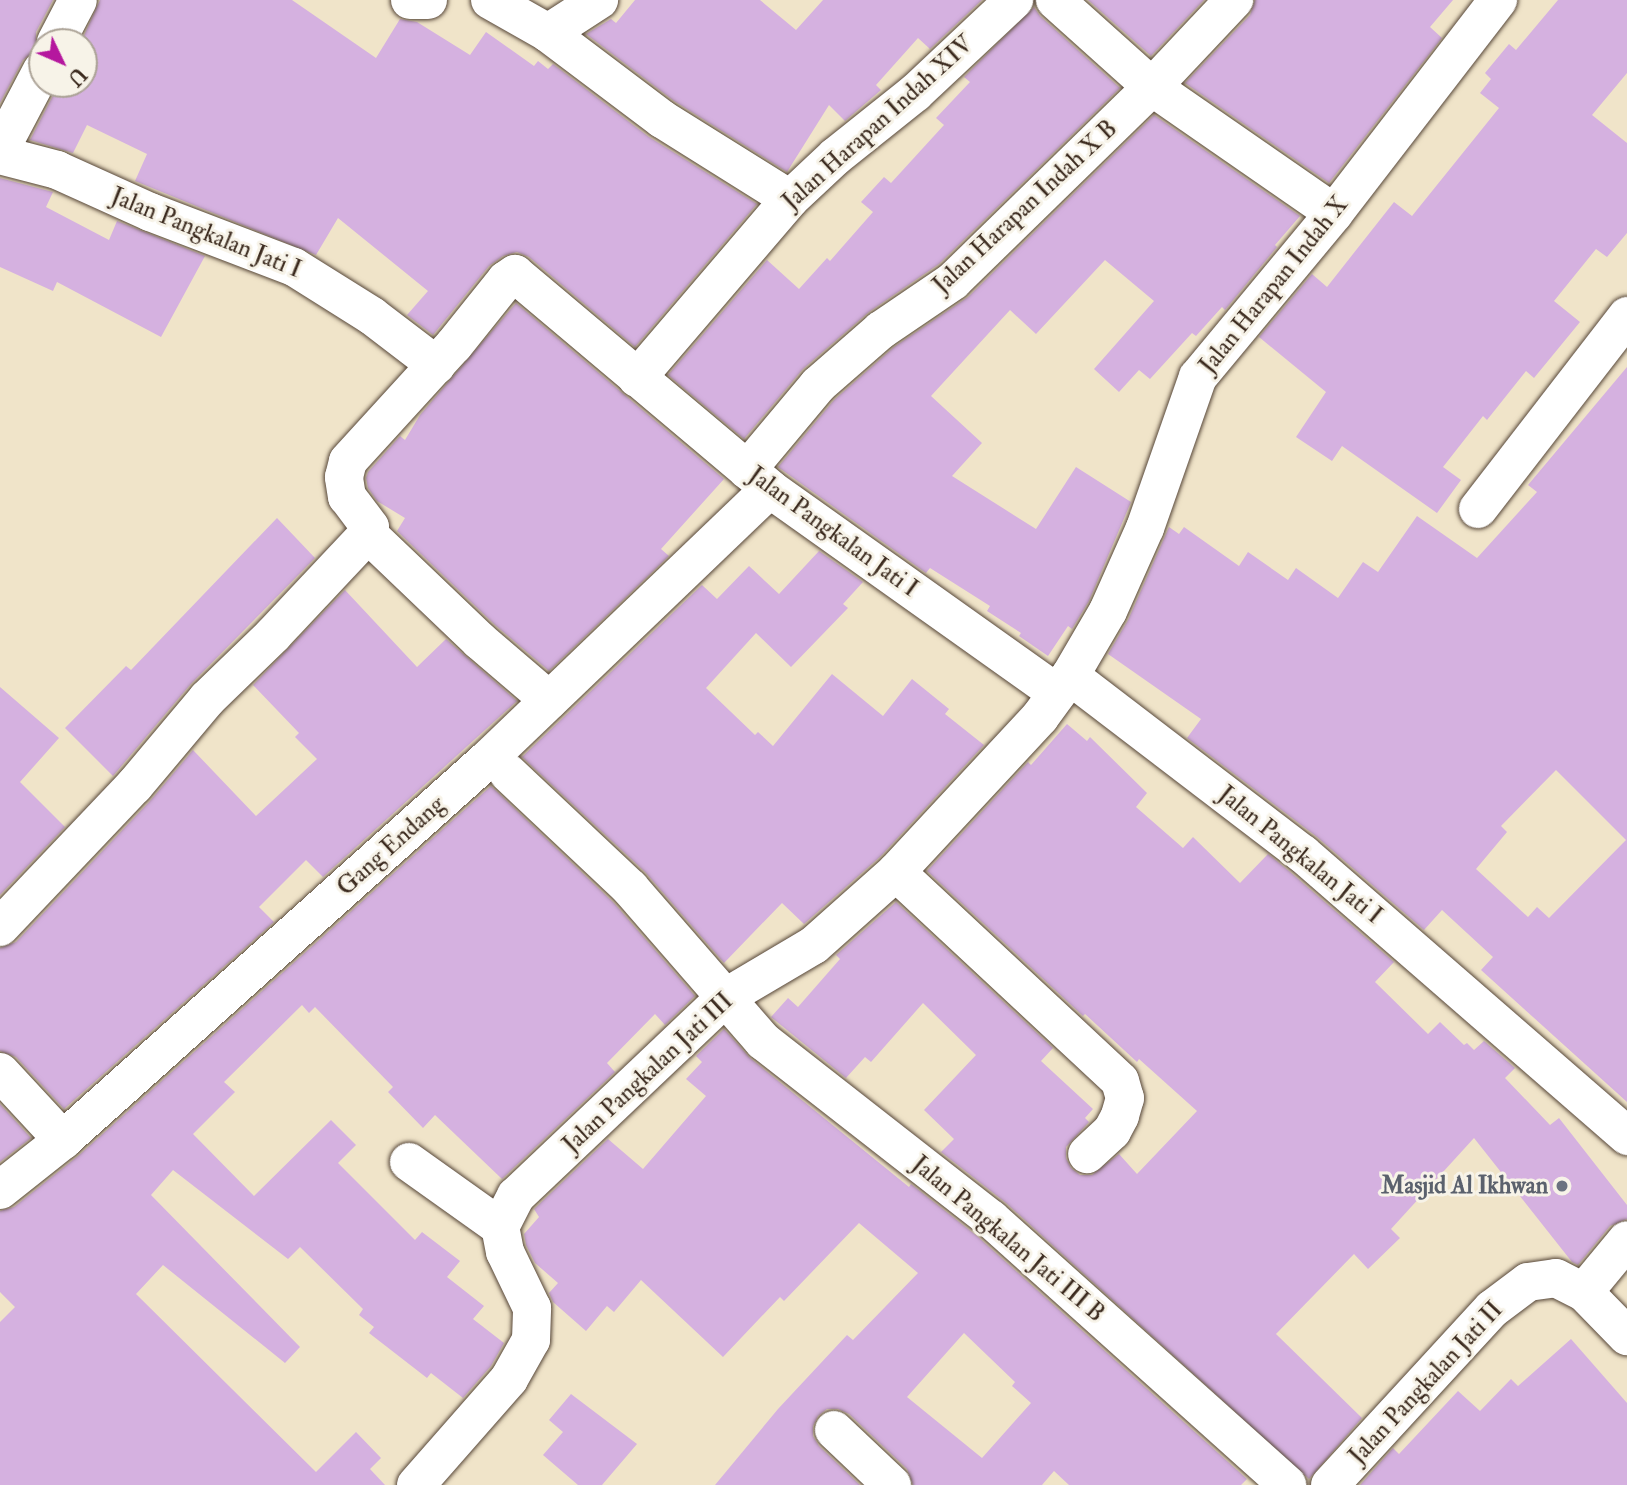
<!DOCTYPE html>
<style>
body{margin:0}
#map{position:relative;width:1627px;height:1485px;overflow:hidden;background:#f0e4c9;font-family:"IM FELL Double Pica",serif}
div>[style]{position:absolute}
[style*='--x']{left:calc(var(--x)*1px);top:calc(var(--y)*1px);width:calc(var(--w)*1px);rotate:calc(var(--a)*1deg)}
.building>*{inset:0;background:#d5b1e0}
.roads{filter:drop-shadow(0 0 2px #564638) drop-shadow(0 0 2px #564638)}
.minor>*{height:38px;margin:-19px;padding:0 19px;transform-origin:19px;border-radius:19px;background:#fff}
.dots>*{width:19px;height:19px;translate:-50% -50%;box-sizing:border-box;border:4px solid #f7f3e8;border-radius:50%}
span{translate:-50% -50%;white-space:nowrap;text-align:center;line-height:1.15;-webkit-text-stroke:6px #f7f3e8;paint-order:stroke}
.street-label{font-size:24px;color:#3b2a1e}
.worship-label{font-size:24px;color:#5b616d;font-weight:700}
.right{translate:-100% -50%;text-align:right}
.north{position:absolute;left:28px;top:28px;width:70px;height:70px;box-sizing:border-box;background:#f7f3e8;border:2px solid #aca397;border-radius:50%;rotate:134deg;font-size:19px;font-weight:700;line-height:28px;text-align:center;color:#3b2a1e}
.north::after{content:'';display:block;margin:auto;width:24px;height:32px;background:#b5179e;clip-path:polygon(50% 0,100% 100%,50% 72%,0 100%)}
</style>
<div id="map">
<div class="building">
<i style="clip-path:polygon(0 0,53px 0,36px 32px,36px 50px,23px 60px,0 103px)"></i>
<i style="clip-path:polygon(100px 0,292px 0,376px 58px,400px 19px,417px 22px,470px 55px,486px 32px,534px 66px,538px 61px,548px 69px,553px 64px,649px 137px,757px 204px,635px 347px,529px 257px,517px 252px,503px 256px,489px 266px,433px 335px,407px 315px,428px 291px,338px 218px,316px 255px,135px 181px,147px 154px,87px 125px,73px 153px,30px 140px,59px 84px,84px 84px,84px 42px,81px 42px)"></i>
<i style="clip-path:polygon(635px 0,760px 0,796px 30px,823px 0,982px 0,930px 49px,918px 38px,876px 85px,881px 90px,845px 121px,829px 105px,787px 172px,674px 101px,586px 34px,611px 19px,616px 23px)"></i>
<i style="clip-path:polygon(1088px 0,1204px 0,1151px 56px)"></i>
<i style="clip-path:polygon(1255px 0,1453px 0,1430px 27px,1442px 38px,1329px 183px,1185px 83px,1250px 15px)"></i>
<i style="clip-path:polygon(1558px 0,1627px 0,1627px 73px,1592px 115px,1627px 143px,1627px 233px,1607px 257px,1596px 249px,1554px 301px,1580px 322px,1534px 378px,1526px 371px,1487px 420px,1483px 416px,1443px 467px,1461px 480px,1437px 513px,1342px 446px,1332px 461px,1296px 437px,1326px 392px,1259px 337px,1312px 274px,1327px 287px,1394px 202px,1412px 216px,1499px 108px,1480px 93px,1491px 79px,1485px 73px,1509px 44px,1516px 50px)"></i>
<i style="clip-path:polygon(1034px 7px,1040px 16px,1120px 88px,939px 264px,869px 312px,803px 369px,744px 439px,668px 375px,767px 260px,799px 289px,827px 258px,830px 261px,873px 212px,861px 202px,884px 177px,891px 183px,944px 125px,936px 118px,970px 82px,964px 77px)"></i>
<i style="clip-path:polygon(1154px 115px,1300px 216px,1275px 245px,1277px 247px,1225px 310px,1222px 307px,1196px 336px,1192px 333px,1150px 379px,1139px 370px,1119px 392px,1094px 369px,1154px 301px,1105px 260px,1036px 334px,1010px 310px,931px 396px,982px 443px,952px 476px,1036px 529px,1076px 467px,1131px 502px,1089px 601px,1072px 629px,1068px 626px,1048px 656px,1019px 636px,1021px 633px,987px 611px,990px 606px,930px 568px,926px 573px,778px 467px,834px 400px,894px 347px,968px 297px)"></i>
<i style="clip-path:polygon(0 178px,53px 192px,46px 207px,109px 240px,117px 221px,205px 256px,161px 337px,57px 282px,53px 291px,0 267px)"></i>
<i style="clip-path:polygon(516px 303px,724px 479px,661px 549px,669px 556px,549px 671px,495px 625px,397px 531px,405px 518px,377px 501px,368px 488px,366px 478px,368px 472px,400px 436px,405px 440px,420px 415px)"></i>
<i style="clip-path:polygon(evenodd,1627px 367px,1627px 1102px,1481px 970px,1493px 957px,1442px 910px,1424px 930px,1317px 837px,1187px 738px,1201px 719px,1108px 654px,1128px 620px,1169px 527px,1179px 534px,1184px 527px,1239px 566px,1248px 552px,1288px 580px,1296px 568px,1338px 598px,1363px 562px,1378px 572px,1417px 516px,1477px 558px,1537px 492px,1528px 485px,1627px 367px,1556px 770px,1626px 840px,1549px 918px,1537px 907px,1528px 917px,1476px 869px,1507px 832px,1501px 826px,1556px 770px)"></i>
<i style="clip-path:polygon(277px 518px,315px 558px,190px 685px,113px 776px,65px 728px,126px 666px,131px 670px)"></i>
<i style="clip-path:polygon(819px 551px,863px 582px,843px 604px,848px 608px,791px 667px,756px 633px,706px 688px,755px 735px,758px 732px,773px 746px,832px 674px,883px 716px,912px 679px,949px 709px,945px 714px,984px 745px,881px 856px,804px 924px,782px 903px,724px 963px,645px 872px,522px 757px,702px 585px,717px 599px,749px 566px,779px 594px)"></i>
<i style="clip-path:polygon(345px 590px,417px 667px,446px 639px,517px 701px,323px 877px,306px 860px,259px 907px,274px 922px,64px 1109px,16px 1057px,0 1051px,0 948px,16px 942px,150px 801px,193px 750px,256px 816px,317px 759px,295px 737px,299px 733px,253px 685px)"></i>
<i style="clip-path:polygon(0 687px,59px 738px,20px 782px,65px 827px,0 895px)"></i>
<i style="clip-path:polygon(1067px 724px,1087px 741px,1090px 737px,1147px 793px,1136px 807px,1183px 848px,1193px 837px,1240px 883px,1268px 854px,1289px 871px,1394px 962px,1375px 982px,1428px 1034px,1440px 1022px,1464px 1045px,1467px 1043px,1474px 1050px,1484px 1041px,1515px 1068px,1505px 1078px,1550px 1125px,1559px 1118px,1627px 1205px,1627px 1219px,1610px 1226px,1578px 1265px,1572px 1262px,1474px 1138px,1391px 1229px,1400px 1238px,1368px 1269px,1354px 1254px,1276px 1334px,1362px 1418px,1309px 1479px,1006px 1203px,941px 1152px,954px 1139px,924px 1110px,976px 1055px,923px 1003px,871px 1062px,865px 1057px,846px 1078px,771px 1017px,788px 998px,798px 1007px,840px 959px,836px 955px,896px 902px,1053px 1048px,1041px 1061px,1093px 1109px,1085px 1118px,1089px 1122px,1066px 1147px,1066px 1158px,1071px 1168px,1080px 1175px,1092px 1175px,1119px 1154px,1137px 1174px,1197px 1111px,1139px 1059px,1137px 1062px,1085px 1014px,1083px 1016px,927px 871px,1028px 762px,1031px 765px)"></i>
<i style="clip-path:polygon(491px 786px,614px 903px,695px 996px,665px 1025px,655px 1014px,607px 1063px,615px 1072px,502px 1179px,435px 1115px,423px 1128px,388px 1092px,393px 1087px,315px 1007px,309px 1013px,302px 1005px,224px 1082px,235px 1092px,193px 1134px,254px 1196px,331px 1120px,356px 1145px,338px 1163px,415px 1240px,422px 1232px,460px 1261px,447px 1277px,484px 1306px,473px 1319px,504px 1343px,491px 1366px,463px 1398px,431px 1373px,427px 1378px,369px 1333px,374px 1327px,359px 1315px,363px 1309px,300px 1247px,288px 1259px,173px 1170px,151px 1195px,300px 1347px,285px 1363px,163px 1265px,136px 1294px,316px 1472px,356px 1432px,381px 1458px,370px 1469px,385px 1485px,0 1485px,0 1322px,15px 1307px,0 1292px,0 1211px,14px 1207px,78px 1156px)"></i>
<i style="clip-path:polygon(evenodd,724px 1029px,750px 1058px,909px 1187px,911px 1184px,977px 1236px,1247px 1479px,1241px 1485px,1069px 1485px,1054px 1471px,1042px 1485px,913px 1485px,907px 1469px,849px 1414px,838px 1409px,827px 1409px,818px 1416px,813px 1426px,813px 1436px,819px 1446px,860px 1485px,715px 1485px,778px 1409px,847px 1335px,853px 1340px,918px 1273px,859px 1223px,784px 1301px,780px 1297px,723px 1357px,641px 1280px,614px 1312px,607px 1306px,586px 1331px,553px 1302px,549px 1293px,558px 1283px,535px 1263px,526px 1245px,524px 1234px,539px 1217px,534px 1209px,608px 1139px,643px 1169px,706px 1096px,686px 1079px,702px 1062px,696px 1056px,724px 1029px,964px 1333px,1015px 1382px,1012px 1386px,1031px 1403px,982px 1458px,907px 1397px,964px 1333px)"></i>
<i style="clip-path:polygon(0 1104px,31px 1138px,0 1162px)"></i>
<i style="clip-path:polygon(1571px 1339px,1627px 1403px,1627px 1485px,1360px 1485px,1393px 1448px,1399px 1454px,1458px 1391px,1480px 1411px,1511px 1379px,1518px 1386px)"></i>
<i style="clip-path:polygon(571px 1394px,637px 1444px,602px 1485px,578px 1485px,543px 1455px,563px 1432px,549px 1420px)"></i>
</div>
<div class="roads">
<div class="minor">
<i style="--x:410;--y:0;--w:18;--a:0"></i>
<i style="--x:490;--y:0;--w:67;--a:29.6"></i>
<i style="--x:548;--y:33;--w:143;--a:37"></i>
<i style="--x:662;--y:119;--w:151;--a:32"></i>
<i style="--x:1055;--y:0;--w:130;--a:41.9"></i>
<i style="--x:1152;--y:87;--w:221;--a:34.7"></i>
<i style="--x:548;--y:33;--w:61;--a:-32.9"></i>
<i style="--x:56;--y:42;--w:47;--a:-62.4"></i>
<i style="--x:0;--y:150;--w:90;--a:-62.3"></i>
<i style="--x:0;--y:155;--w:59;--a:14.7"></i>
<i style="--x:57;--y:170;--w:102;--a:24.3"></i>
<i style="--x:150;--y:212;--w:154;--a:20.9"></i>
<i style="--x:294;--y:267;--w:92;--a:32.1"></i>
<i style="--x:372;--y:316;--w:81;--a:37.4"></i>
<i style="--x:637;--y:378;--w:235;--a:-49.5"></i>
<i style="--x:790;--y:199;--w:63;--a:-43.1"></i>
<i style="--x:836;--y:156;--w:101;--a:-38.6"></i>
<i style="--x:915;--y:93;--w:136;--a:-43.2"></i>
<i style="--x:747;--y:470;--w:111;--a:-50.1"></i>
<i style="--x:818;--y:385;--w:84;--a:-41.1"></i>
<i style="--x:881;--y:330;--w:87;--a:-34.2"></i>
<i style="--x:953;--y:281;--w:278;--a:-44.3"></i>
<i style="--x:1152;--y:87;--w:120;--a:-46.7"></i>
<i style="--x:1478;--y:509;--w:244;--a:-52.3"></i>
<i style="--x:1070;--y:676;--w:293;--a:37.4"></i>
<i style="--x:1303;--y:854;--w:430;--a:41"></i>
<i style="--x:549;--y:700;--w:91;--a:-139.5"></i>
<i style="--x:480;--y:641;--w:155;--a:-136.3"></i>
<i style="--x:368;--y:534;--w:7;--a:-74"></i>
<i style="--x:370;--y:527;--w:38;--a:-127"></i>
<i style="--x:347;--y:497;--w:20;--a:-99"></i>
<i style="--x:344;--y:477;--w:16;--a:-76"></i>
<i style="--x:348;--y:461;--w:157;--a:-47.6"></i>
<i style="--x:454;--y:345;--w:83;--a:-51.3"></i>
<i style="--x:506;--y:280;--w:11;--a:-34"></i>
<i style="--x:515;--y:274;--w:334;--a:40.1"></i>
<i style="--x:770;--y:489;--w:352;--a:35.4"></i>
<i style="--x:508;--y:773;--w:168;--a:43.3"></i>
<i style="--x:630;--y:888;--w:203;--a:49"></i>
<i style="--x:763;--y:1041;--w:289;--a:38"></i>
<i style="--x:991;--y:1219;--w:398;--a:41.9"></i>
<i style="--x:896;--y:872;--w:306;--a:43"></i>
<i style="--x:1120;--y:1081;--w:18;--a:74"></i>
<i style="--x:1125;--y:1098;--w:19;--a:106"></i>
<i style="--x:1120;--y:1116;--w:17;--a:118"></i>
<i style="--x:1112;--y:1131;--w:34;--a:137"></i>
<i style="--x:0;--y:927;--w:195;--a:-46.5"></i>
<i style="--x:134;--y:786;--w:114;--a:-50"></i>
<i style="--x:207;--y:699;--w:93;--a:-44.1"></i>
<i style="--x:274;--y:634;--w:137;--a:-46.8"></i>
<i style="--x:0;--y:1072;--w:93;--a:47.2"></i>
<i style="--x:409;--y:1162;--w:112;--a:35.5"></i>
<i style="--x:0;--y:1190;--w:80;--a:-38.4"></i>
<i style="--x:63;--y:1140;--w:571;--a:-41.88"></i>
<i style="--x:488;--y:759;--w:390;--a:-43.8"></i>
<i style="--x:1584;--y:1292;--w:67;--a:-50.4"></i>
<i style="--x:834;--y:1430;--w:80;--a:43.5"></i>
<i style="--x:416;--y:1485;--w:141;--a:-48.7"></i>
<i style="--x:509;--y:1379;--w:45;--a:-60.6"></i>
<i style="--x:531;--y:1340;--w:32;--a:-88"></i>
<i style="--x:532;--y:1308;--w:62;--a:-115.7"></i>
<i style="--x:505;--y:1252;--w:25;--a:-101"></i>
<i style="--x:500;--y:1227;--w:35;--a:-63"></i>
<i style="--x:516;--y:1196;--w:289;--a:-43.5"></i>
<i style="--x:726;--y:997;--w:102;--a:-30.6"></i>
<i style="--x:814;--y:945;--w:110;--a:-41.7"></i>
<i style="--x:896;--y:872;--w:212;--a:-47.1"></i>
<i style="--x:1040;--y:717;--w:51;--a:-53.8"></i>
<i style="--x:1070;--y:676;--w:75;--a:-59.7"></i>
<i style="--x:1108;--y:611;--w:91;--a:-66"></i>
<i style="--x:1145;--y:528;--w:160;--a:-70.7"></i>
<i style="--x:1198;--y:377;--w:213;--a:-50.3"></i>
<i style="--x:1334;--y:213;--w:269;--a:-52.4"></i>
<i style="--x:1330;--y:1485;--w:239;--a:-47.4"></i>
<i style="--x:1492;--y:1309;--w:45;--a:-36.9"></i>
<i style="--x:1528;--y:1282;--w:28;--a:-8"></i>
<i style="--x:1556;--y:1278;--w:31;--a:27"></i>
<i style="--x:1584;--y:1292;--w:62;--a:45.7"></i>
</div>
</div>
<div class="dots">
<i style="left:1562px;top:1186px;background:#6b7280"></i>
</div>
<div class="street-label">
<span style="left:878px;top:123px;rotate:-42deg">Jalan Harapan Indah XIV</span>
<span style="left:1025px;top:207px;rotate:-43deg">Jalan Harapan Indah X B</span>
<span style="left:206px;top:233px;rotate:22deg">Jalan Pangkalan Jati I</span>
<span style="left:1274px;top:285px;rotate:-51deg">Jalan Harapan Indah X</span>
<span style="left:833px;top:532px;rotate:36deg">Jalan Pangkalan Jati I</span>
<span style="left:391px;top:846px;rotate:-42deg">Gang Endang</span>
<span style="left:1300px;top:855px;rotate:39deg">Jalan Pangkalan Jati I</span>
<span style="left:648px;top:1073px;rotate:-43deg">Jalan Pangkalan Jati III</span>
<span style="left:1008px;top:1239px;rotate:40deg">Jalan Pangkalan Jati III B</span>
<span style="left:1426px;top:1383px;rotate:-47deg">Jalan Pangkalan Jati II</span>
</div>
<div class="worship-label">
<span class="right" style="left:1548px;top:1186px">Masjid Al Ikhwan</span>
</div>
<div class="north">U</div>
</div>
